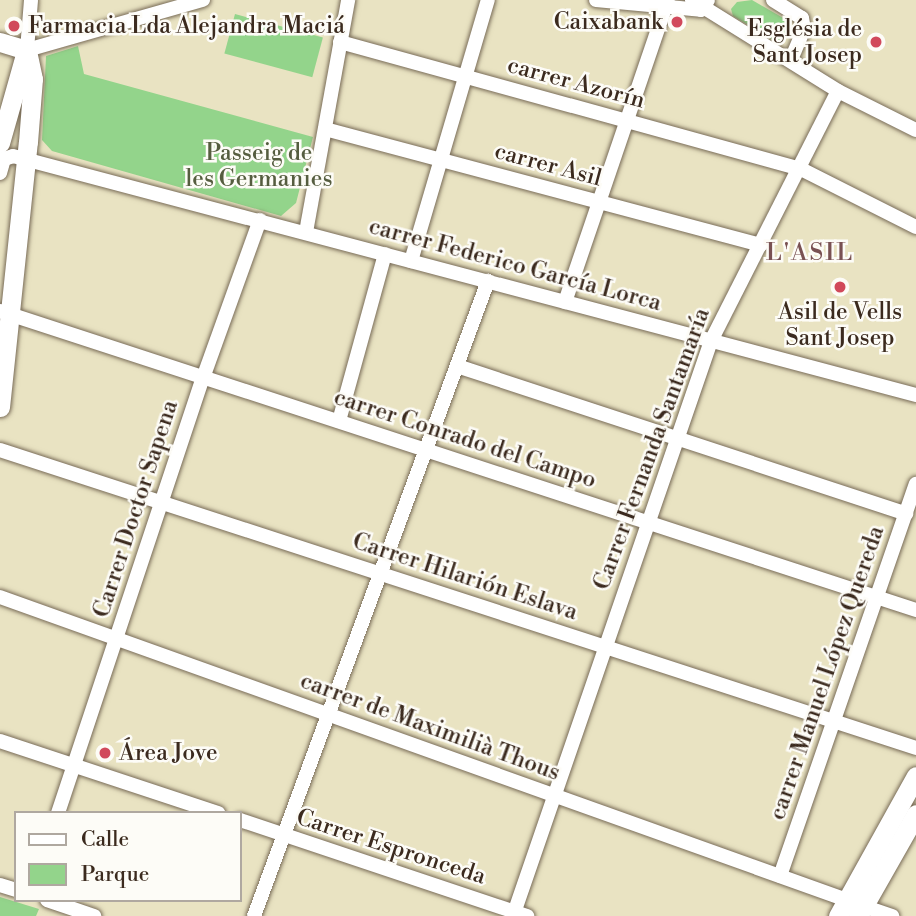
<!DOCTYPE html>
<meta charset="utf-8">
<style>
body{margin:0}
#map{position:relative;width:916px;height:916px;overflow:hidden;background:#e9e3c2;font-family:"Libre Bodoni",serif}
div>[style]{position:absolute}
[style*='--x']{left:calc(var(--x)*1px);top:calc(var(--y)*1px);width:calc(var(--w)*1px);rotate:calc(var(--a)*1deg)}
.green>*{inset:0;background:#93d48b;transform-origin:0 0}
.roads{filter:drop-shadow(0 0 2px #786b57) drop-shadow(0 0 2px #786b57)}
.street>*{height:14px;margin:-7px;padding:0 7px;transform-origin:7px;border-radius:7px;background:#fff}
.secondary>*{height:19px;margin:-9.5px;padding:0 9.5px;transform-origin:9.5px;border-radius:9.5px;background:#fff}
.dots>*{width:19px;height:19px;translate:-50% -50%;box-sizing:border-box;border:4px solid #fdfcf7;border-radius:50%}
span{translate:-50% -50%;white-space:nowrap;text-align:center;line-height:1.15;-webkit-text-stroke:5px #fdfcf7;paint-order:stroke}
.poi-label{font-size:23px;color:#3b2a1e}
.right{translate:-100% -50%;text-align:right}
.left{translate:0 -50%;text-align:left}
.street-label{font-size:23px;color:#3b2a1e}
.park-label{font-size:23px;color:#555d3f}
.neighbourhood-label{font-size:24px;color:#795152;letter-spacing:2px}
.legend{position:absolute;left:14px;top:811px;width:228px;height:91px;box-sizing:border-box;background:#fdfcf7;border:2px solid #afa8a0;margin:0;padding:9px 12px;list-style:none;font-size:21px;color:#3b2a1e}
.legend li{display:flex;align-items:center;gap:14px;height:35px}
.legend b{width:35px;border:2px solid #afa8a0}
</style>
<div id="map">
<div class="green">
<i style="clip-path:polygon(752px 0,792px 23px,781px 45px,733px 16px,731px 9px,737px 2px)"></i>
<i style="left:235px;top:14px;width:91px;height:41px;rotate:15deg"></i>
<i style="clip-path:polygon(78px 46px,84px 74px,313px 137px,296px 203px,281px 216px,52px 151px,42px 140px,46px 56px)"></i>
<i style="clip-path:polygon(0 897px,39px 909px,36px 916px,0 916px)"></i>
</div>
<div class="roads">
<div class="street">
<i style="--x:596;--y:0;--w:105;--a:5.4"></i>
<i style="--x:701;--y:10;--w:12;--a:-55"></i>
<i style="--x:692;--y:0;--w:172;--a:31.9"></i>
<i style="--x:838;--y:91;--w:87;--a:26.6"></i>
<i style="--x:773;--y:0;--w:34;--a:32"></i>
<i style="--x:802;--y:18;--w:11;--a:80"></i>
<i style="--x:804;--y:29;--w:33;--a:113"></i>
<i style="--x:340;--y:42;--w:476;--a:15.4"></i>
<i style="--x:799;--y:168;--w:131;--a:26.8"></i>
<i style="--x:27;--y:50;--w:183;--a:-15.9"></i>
<i style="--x:27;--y:50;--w:50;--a:-85.4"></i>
<i style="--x:325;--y:129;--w:451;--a:14.9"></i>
<i style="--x:0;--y:173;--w:15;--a:-74"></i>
<i style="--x:4;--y:159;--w:9;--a:-18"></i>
<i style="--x:13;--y:156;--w:934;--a:14.82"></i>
<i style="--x:306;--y:232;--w:236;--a:-79.7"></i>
<i style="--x:411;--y:261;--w:272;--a:-73.6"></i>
<i style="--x:565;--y:302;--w:319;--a:-71.2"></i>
<i style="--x:0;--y:311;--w:964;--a:18.08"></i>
<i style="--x:457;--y:366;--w:473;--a:18.2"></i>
<i style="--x:339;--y:421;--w:173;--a:-74.6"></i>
<i style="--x:0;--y:450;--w:963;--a:18.02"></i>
<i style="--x:0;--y:597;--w:896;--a:19.69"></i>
<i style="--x:0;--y:741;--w:230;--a:18.3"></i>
<i style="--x:58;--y:813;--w:459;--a:-71.6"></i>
<i style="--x:203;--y:378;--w:168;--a:-70.2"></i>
<i style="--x:240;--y:820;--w:303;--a:18.5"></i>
<i style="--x:780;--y:876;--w:415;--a:-70.9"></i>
<i style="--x:0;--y:885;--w:17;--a:17"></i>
<i style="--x:47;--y:900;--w:50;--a:18.8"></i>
<i style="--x:863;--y:906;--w:31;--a:19"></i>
<i style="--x:254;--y:916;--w:677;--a:-69.77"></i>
<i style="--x:513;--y:916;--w:608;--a:-71"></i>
<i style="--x:711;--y:341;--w:280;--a:-63.1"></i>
</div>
<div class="secondary">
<i style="--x:0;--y:42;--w:28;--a:17"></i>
<i style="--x:0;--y:143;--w:96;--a:-74.2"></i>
<i style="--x:0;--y:407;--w:266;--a:-84"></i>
<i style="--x:28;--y:142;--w:63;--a:-85.5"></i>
<i style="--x:33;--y:79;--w:30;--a:-102"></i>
<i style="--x:838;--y:916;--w:160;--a:-60.9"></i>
<i style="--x:858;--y:916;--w:117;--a:-60.4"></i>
</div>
</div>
<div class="dots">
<i style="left:677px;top:22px;background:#d1495b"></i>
<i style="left:14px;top:26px;background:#d1495b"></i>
<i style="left:876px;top:42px;background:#d1495b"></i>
<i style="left:840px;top:287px;background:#d1495b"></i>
<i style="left:105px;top:753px;background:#d1495b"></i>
</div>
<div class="poi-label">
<span class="right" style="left:663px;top:22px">Caixabank</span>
<span class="left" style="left:28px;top:26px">Farmacia Lda Alejandra Maciá</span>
<span class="right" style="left:862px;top:42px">Església de<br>Sant Josep</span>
<span style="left:840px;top:325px">Asil de Vells<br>Sant Josep</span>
<span class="left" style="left:119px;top:753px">Área Jove</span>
</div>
<div class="street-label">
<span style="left:576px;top:83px;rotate:15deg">carrer Azorín</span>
<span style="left:548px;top:165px;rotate:15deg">carrer Asil</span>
<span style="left:515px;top:265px;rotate:15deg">carrer Federico García Lorca</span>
<span style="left:465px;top:439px;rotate:18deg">carrer Conrado del Campo</span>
<span style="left:652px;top:449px;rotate:-70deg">Carrer Fernanda Santamaría</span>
<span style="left:136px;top:509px;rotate:-72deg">Carrer Doctor Sapena</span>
<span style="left:465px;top:577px;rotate:18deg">Carrer Hilarión Eslava</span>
<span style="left:827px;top:673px;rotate:-71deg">carrer Manuel López Quereda</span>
<span style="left:430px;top:727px;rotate:20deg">carrer de Maximilià Thous</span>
<span style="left:391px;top:847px;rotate:18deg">Carrer Espronceda</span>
</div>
<div class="park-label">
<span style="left:259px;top:166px">Passeig de<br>les Germanies</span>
</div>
<div class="neighbourhood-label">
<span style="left:810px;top:254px">L'ASIL</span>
</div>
<ul class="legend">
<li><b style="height:9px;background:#fff"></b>Calle</li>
<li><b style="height:19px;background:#93d48b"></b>Parque</li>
</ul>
</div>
